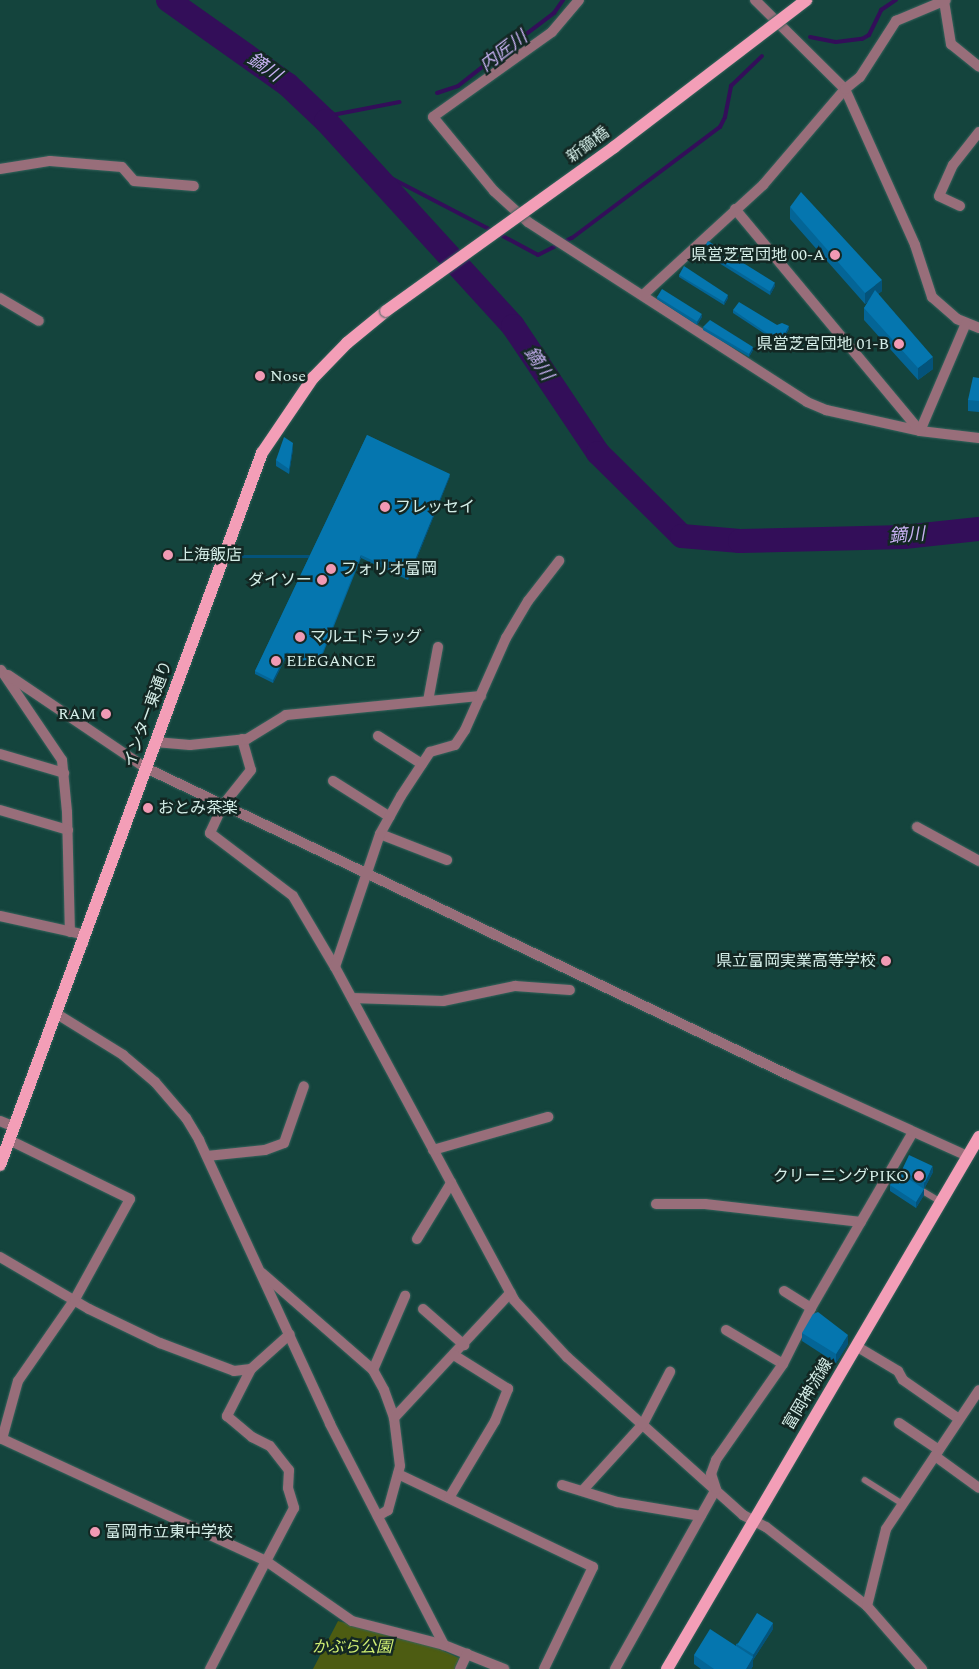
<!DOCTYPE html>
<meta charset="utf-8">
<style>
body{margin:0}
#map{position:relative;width:979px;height:1669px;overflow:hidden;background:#14443d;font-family:Spectral,"Noto Sans JP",serif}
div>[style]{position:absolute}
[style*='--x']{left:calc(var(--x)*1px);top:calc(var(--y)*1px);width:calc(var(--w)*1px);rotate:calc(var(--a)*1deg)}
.green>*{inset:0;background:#4d5c12}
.stream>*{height:4px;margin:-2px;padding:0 2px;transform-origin:2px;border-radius:2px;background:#330e59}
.river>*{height:24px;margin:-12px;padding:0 12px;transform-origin:12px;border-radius:12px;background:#330e59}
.roads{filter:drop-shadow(0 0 1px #37635c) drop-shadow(0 0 1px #37635c)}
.service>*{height:5.5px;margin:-2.75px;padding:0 2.75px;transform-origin:2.75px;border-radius:2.75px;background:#986e7a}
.minor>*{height:10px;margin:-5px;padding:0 5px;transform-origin:5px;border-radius:5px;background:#986e7a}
.tertiary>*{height:10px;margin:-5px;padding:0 5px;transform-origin:5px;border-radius:5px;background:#986e7a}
.primary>*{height:12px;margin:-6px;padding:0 6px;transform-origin:6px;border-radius:6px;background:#f39eb7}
.bridges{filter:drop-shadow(0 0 1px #37635c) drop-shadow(0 0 1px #37635c)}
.primary-bridge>*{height:12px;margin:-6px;padding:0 6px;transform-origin:6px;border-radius:6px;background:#f39eb7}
.wall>*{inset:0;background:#046596}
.shaded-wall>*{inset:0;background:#04537a;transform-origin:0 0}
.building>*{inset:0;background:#0576af;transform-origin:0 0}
.dots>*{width:14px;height:14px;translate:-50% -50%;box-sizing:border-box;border:2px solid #132723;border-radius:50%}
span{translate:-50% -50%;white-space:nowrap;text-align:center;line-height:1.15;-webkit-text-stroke:5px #132723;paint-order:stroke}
.street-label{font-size:16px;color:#d5eee8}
.poi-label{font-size:16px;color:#d5eee8}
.right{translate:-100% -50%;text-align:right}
.left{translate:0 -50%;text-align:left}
.park-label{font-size:16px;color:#d1ef73;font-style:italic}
.water-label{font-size:18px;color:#c7b1f1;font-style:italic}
</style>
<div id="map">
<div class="green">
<i style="clip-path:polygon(338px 1621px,430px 1645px,459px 1658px,455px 1669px,313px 1669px)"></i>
</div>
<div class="stream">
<i style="--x:810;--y:37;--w:26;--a:11"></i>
<i style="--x:836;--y:42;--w:26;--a:-7"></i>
<i style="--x:862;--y:39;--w:8;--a:-30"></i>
<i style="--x:869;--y:35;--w:28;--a:-64"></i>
<i style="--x:881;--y:10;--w:18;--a:-34"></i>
<i style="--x:437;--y:93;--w:22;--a:-18"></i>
<i style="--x:458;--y:86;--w:33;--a:-38"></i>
<i style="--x:484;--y:66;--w:88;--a:-37.1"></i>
<i style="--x:554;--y:13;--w:16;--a:-55"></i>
<i style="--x:322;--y:117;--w:79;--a:-10.9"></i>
<i style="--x:366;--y:165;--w:143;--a:27.5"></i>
<i style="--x:499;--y:234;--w:44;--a:28.3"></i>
<i style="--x:538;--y:255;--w:38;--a:-27"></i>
<i style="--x:572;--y:238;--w:185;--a:-36.9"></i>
<i style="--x:720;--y:127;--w:11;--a:-63"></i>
<i style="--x:725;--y:117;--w:32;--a:-79"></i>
<i style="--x:731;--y:86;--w:43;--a:-44.1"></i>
</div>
<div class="river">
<i style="--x:168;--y:0;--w:147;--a:35.3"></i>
<i style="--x:288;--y:85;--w:52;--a:43.5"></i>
<i style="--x:326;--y:121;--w:277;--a:47.6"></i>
<i style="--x:513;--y:326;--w:153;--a:56.2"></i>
<i style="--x:598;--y:453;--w:118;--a:44.7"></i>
<i style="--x:682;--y:536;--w:58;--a:4.9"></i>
<i style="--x:740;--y:541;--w:164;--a:-1.4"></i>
<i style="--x:904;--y:537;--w:75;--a:-6.1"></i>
</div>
<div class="roads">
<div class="service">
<i style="--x:890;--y:1172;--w:18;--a:29"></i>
<i style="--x:918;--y:1188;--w:27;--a:31"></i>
<i style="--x:865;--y:1480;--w:45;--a:32.3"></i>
</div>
<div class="minor">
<i style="--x:579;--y:0;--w:42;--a:130.2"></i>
<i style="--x:552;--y:32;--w:146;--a:144.5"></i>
<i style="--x:433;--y:117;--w:96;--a:50.5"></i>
<i style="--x:494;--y:191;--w:46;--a:42.4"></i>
<i style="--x:528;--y:222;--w:332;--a:32.8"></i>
<i style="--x:807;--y:402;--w:21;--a:23"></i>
<i style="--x:826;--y:410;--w:96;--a:12.6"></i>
<i style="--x:920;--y:431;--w:59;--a:6.8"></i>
<i style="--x:755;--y:0;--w:127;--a:44.7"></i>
<i style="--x:845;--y:89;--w:171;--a:65.8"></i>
<i style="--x:915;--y:245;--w:55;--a:71.9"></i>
<i style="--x:932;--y:297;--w:33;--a:41"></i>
<i style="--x:957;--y:319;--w:24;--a:22"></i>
<i style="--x:944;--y:1;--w:44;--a:80.8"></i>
<i style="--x:951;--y:44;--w:36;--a:39"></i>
<i style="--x:0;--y:169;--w:51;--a:-9.1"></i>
<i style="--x:50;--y:161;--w:72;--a:4.8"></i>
<i style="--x:122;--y:167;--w:18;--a:49"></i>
<i style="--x:134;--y:181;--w:60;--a:4.8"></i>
<i style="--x:960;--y:206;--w:23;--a:-155"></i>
<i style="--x:939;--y:196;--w:34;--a:-66"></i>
<i style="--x:953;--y:165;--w:42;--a:-51.8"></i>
<i style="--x:735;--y:209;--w:289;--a:50.2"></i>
<i style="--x:643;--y:295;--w:163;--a:-42.5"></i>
<i style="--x:763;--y:185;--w:126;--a:-49.5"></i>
<i style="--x:845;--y:89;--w:19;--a:-39"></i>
<i style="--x:860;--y:77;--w:67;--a:-57.3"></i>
<i style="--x:896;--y:21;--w:54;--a:-22.8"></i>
<i style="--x:0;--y:298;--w:45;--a:30.5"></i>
<i style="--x:920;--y:431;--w:117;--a:-66.9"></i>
<i style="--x:1;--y:670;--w:109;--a:55.9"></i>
<i style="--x:62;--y:760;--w:52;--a:84.5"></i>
<i style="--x:67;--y:812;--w:120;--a:88.6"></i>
<i style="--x:8;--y:675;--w:166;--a:34"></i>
<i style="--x:428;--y:701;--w:55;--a:-79.5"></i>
<i style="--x:378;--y:736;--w:52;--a:32.5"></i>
<i style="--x:242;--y:739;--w:32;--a:74"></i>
<i style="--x:251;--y:770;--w:45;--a:128.7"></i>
<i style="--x:223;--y:805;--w:31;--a:115"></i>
<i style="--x:210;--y:833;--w:104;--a:37.2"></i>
<i style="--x:293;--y:896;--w:82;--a:59.4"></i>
<i style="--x:335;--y:967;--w:378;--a:61.7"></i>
<i style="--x:514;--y:1300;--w:78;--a:47.1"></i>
<i style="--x:567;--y:1357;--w:237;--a:41.9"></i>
<i style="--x:743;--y:1515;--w:26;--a:28"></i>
<i style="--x:766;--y:1527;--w:128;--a:38"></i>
<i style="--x:867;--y:1606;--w:84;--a:48.9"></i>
<i style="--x:155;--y:742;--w:35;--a:5"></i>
<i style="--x:190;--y:745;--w:57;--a:-6"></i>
<i style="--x:247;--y:739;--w:46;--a:-31.6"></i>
<i style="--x:286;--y:715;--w:196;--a:-5.6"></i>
<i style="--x:0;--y:754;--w:67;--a:16.5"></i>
<i style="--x:333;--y:781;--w:67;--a:32.3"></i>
<i style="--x:0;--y:810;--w:71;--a:16.4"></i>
<i style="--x:917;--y:827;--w:71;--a:28.7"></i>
<i style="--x:380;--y:834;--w:72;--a:21.2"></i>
<i style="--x:0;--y:916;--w:84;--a:12.4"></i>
<i style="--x:82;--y:934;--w:10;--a:84"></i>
<i style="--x:335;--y:967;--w:140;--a:-71.3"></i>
<i style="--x:380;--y:834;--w:43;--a:-61.1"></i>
<i style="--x:401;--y:796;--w:53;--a:-56.6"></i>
<i style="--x:430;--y:752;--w:26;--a:-16"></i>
<i style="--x:455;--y:745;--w:18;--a:-56"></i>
<i style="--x:465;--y:730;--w:101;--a:-66"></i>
<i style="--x:506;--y:638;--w:43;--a:-59.3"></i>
<i style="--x:528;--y:601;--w:51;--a:-52.2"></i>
<i style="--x:352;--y:998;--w:91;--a:1.9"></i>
<i style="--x:443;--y:1001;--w:74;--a:-11.8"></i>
<i style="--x:515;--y:986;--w:55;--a:4.2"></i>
<i style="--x:57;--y:1014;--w:78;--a:31.8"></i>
<i style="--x:123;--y:1055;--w:42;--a:40.2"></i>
<i style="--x:155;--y:1082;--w:48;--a:49.3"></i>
<i style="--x:186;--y:1118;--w:26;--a:59"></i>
<i style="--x:199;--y:1140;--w:313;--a:65.2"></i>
<i style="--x:330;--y:1424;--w:249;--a:62.7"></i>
<i style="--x:444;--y:1645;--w:65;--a:21.8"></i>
<i style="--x:0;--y:1121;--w:16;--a:22"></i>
<i style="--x:433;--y:1150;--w:120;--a:-16"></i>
<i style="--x:207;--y:1156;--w:58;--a:-5.9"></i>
<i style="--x:265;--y:1150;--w:20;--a:-20"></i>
<i style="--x:284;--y:1143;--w:60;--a:-70.7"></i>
<i style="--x:656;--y:1204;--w:49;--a:0"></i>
<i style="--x:705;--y:1204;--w:157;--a:6.6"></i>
<i style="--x:417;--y:1239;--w:66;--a:-58.7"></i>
<i style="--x:0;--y:1257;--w:103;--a:30.3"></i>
<i style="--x:89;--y:1309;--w:79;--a:25.6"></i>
<i style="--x:160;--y:1343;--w:79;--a:20.7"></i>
<i style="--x:234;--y:1371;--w:17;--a:-7"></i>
<i style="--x:251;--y:1369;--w:52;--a:-41.9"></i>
<i style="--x:262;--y:1273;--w:147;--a:41.1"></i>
<i style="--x:373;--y:1370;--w:23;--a:61"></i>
<i style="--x:384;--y:1390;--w:30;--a:70"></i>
<i style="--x:394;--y:1418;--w:48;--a:82.9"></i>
<i style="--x:400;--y:1466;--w:46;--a:105.3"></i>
<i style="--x:388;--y:1510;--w:12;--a:149"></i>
<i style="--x:784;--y:1291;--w:32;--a:32"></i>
<i style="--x:423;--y:1309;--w:55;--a:41.3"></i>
<i style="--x:726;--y:1330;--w:66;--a:30.8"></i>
<i style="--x:856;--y:1346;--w:49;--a:30.8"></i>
<i style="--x:898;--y:1371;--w:10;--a:61"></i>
<i style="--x:903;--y:1380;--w:68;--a:34.9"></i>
<i style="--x:251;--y:1369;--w:53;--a:117.1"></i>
<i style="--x:227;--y:1416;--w:33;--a:40"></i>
<i style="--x:252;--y:1437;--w:20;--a:27"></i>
<i style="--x:270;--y:1446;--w:31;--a:52"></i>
<i style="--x:289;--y:1470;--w:18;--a:93"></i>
<i style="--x:288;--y:1488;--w:21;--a:73"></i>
<i style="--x:294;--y:1508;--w:60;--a:117.8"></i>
<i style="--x:266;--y:1561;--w:105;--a:34.9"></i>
<i style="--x:352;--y:1621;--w:95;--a:14.6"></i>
<i style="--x:373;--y:1370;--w:81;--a:-66.6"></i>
<i style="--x:394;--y:1418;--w:171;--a:-47.1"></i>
<i style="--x:899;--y:1423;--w:48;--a:34"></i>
<i style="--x:0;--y:1438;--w:293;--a:24.8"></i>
<i style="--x:266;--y:1561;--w:122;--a:117.4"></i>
<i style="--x:2;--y:1439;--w:60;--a:-74.6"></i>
<i style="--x:18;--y:1381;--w:100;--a:-55.2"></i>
<i style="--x:75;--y:1299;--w:114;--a:-61.2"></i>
<i style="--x:130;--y:1199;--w:135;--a:-154"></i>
<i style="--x:935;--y:1456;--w:54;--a:36"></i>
<i style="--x:398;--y:1474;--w:216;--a:25.5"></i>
<i style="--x:593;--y:1567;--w:113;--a:115.7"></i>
<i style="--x:562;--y:1485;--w:58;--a:17.2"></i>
<i style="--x:617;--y:1502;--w:85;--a:9.5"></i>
<i style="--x:583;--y:1490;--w:89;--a:-47.7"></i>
<i style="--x:643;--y:1424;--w:59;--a:-62.6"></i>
<i style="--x:449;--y:1498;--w:90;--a:-59.1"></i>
<i style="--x:495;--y:1421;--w:35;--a:-68"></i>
<i style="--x:508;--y:1389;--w:64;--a:-147.8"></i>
<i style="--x:867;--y:1606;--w:79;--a:-76.1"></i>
<i style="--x:886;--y:1529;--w:167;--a:-56.2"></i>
<i style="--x:460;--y:1669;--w:17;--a:-65"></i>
<i style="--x:615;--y:1669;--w:206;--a:-60.7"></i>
<i style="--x:716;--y:1489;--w:16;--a:-108"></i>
<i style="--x:711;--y:1474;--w:15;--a:-70"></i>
<i style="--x:716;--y:1460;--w:117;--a:-55.1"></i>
<i style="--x:783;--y:1364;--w:63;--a:-63.4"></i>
<i style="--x:811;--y:1308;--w:203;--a:-59.9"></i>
</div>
<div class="tertiary">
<i style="--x:146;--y:768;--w:715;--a:25.53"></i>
<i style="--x:791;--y:1076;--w:193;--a:24.4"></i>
</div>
<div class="primary">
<i style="--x:0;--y:1165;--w:759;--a:-69.8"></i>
<i style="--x:262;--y:453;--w:91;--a:-55.8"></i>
<i style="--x:313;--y:378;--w:49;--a:-45.8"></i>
<i style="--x:347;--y:343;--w:50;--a:-39.4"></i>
<i style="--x:667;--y:1669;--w:617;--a:-59.61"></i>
</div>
</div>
<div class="bridges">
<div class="primary-bridge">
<i style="--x:386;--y:311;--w:281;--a:-35.7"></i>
<i style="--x:614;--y:147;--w:242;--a:-37.4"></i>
</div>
</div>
<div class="wall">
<i style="clip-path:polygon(790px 207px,882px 291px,878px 294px,933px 369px,918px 380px,864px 320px,864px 308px,869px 301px,865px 304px,790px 219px)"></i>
<i style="clip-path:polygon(703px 250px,775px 286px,770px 295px,703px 253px)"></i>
<i style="clip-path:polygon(679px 275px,728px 298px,724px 305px,679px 277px)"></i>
<i style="clip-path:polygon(657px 296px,702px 317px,697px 325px,657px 299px)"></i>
<i style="clip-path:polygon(733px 310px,777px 325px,789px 329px,780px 344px,733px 313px)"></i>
<i style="clip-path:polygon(703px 327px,753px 350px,749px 357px,703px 330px)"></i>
<i style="clip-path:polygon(979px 378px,979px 412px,968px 411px,968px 400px)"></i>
<i style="clip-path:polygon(367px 435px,450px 476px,408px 580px,361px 558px,317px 669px,287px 655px,273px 683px,255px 674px,255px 671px)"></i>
<i style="clip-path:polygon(293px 449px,289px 474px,276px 466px,276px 460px)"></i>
<i style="clip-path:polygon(901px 1171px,933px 1172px,924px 1189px,924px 1195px,916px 1208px,890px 1191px,890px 1185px,899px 1177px,901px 1174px)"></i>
<i style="clip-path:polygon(802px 1333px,848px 1344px,836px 1363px,802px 1341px)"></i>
<i style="clip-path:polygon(773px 1629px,753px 1660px,753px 1666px,751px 1669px,701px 1669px,694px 1664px,694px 1655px,736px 1647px,736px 1644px)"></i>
</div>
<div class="shaded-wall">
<i style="clip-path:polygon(882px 280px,882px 291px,865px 304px,865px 293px)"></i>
<i style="clip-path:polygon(775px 283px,775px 286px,770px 295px,770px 292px)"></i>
<i style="clip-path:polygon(728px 295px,728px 298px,724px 305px,724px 302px)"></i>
<i style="clip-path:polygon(702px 314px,702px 317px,697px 325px,697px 322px)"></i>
<i style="clip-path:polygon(789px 326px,789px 329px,780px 344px,780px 342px)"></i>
<i style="clip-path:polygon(753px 347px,753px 350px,749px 357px,749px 354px)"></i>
<i style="clip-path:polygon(933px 357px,933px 369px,918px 380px,918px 368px)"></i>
<i style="clip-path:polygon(293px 443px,293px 449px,289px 474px,289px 469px)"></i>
<i style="clip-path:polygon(450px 474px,450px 476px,408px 580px,408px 577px)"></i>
<i style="left:361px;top:555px;width:3px;height:119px;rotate:90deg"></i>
<i style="clip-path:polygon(287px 652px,287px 655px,273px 683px,273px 680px)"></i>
<i style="clip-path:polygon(933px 1166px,933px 1172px,924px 1189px,924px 1183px)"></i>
<i style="clip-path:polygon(924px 1189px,924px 1195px,916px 1208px,916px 1202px)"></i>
<i style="clip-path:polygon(848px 1335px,848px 1344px,836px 1363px,836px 1354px)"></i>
<i style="clip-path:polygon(773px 1623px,773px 1629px,753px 1660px,753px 1654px)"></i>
<i style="clip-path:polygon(753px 1657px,753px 1666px,751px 1669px,746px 1669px)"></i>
</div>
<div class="building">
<i style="clip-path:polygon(801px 192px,882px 280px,865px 293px,790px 207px)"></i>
<i style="left:708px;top:241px;width:79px;height:10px;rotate:32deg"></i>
<i style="clip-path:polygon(684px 266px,728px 295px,724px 302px,679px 275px)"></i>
<i style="left:662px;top:289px;width:47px;height:9px;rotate:32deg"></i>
<i style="clip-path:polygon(875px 290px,933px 357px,918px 368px,864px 308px)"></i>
<i style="clip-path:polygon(739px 302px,777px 325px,782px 323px,789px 326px,780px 342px,733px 310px)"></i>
<i style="clip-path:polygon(710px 320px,753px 347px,749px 354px,703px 327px)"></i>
<i style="clip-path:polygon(973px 377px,979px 378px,979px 401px,968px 400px)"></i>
<i style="clip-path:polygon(367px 435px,450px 474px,408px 577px,361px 555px,317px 666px,287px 652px,273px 680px,255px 671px)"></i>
<i style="clip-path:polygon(284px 437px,293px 443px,289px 469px,276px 460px)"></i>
<i style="left:909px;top:1155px;width:26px;height:18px;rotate:25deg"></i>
<i style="clip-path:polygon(901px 1174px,924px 1189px,916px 1202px,890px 1185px,896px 1176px,899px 1177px)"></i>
<i style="clip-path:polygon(818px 1312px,848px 1335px,836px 1354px,802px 1333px,813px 1314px)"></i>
<i style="left:757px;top:1613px;width:19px;height:37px;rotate:32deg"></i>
<i style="clip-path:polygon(710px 1629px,753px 1657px,746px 1669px,714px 1669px,694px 1655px)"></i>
</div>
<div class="dots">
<i style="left:835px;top:255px;background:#f19ab4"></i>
<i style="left:899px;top:344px;background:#f19ab4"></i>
<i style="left:260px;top:376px;background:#f19ab4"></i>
<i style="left:385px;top:507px;background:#f19ab4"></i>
<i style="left:168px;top:555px;background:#f19ab4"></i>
<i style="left:331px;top:569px;background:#f19ab4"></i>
<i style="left:322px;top:580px;background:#f19ab4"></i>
<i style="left:300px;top:637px;background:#f19ab4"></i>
<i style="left:276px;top:661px;background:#f19ab4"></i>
<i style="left:106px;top:714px;background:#f19ab4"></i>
<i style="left:148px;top:808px;background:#f19ab4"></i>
<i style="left:886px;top:961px;background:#f19ab4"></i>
<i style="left:919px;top:1176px;background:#f19ab4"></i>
<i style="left:95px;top:1532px;background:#f19ab4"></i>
</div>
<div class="street-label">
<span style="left:588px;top:145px;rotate:-36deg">新鏑橋</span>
<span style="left:148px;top:714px;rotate:-70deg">インター東通り</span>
<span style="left:808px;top:1394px;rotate:-59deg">富岡神流線</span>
</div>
<div class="poi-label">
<span class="right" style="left:825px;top:255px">県営芝宮団地 00-A</span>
<span class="right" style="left:889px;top:344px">県営芝宮団地 01-B</span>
<span class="left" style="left:270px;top:376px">Nose</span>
<span class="left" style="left:395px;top:507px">フレッセイ</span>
<span class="left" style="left:178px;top:555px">上海飯店</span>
<span class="left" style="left:341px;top:569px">フォリオ富岡</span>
<span class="right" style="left:312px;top:580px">ダイソー</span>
<span class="left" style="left:310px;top:637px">マルエドラッグ</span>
<span class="left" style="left:286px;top:661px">ELEGANCE</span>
<span class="right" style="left:96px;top:714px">RAM</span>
<span class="left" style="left:158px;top:808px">おとみ茶楽</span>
<span class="right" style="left:876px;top:961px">県立富岡実業高等学校</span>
<span class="right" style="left:909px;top:1176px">クリーニングPIKO</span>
<span class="left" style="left:105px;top:1532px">富岡市立東中学校</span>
</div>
<div class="park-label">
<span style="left:352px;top:1647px">かぶら公園</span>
</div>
<div class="water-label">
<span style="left:504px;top:52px;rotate:-37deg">内匠川</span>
<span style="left:264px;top:68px;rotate:35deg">鏑川</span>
<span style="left:538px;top:364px;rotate:56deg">鏑川</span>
<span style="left:907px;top:536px;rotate:-4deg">鏑川</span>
</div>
</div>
